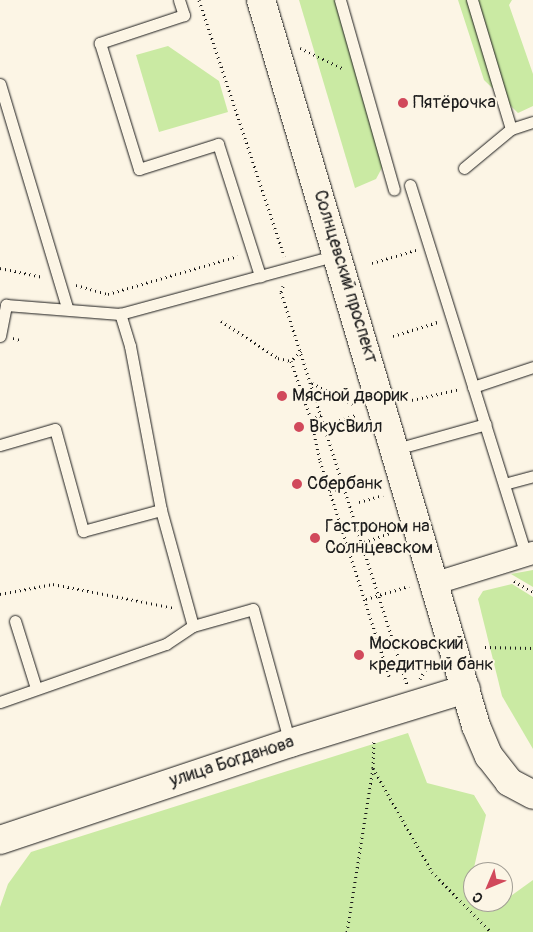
<!DOCTYPE html>
<meta charset="utf-8">
<style>
body{margin:0}
#map{position:relative;width:533px;height:932px;overflow:hidden;background:#fcf5e5;font-family:Pangolin,sans-serif}
div>[style]{position:absolute}
[style*='--x']{left:calc(var(--x)*1px);top:calc(var(--y)*1px);width:calc(var(--w)*1px);rotate:calc(var(--a)*1deg)}
.green>*{inset:0;background:#caeaa3}
.path>*{height:3px;margin-top:-1.5px;transform-origin:0;background:repeating-linear-gradient(90deg,#1c1c1c 0 1px,transparent 0 5px)}
.roads{filter:drop-shadow(0 0 1px #1c1c1c) drop-shadow(0 0 1px #1c1c1c)}
.service>*{height:11px;margin:-5.5px;padding:0 5.5px;transform-origin:5.5px;border-radius:5.5px;background:#fcf5e5}
.minor>*{height:22px;margin:-11px;padding:0 11px;transform-origin:11px;border-radius:11px;background:#fcf5e5}
.tertiary>*{height:28px;margin:-14px;padding:0 14px;transform-origin:14px;border-radius:14px;background:#fcf5e5}
.dots>*{width:14px;height:14px;translate:-50% -50%;box-sizing:border-box;border:2px solid #fcf5e5;border-radius:50%}
span{translate:-50% -50%;white-space:nowrap;text-align:center;line-height:1.15;-webkit-text-stroke:4px #fcf5e5;paint-order:stroke}
.poi-label{font-size:18px;color:#1c1c1c}
.left{translate:0 -50%;text-align:left}
.street-label{font-size:18px;color:#1c1c1c}
.north{position:absolute;left:463px;top:862px;width:50px;height:50px;box-sizing:border-box;background:#fcf5e5;border:1px solid #a29e95;border-radius:50%;rotate:225deg;font-size:14px;font-weight:700;line-height:20px;text-align:center;color:#1c1c1c}
.north::after{content:'';display:block;margin:auto;width:18px;height:22px;background:#d1495b;clip-path:polygon(50% 0,100% 100%,50% 72%,0 100%)}
</style>
<div id="map">
<div class="green">
<i style="clip-path:polygon(299px 0,335px 0,383px 166px,376px 179px,355px 188px)"></i>
<i style="clip-path:polygon(458px 0,512px 0,509px 5px,533px 74px,533px 106px,518px 113px,484px 80px)"></i>
<i style="clip-path:polygon(168px 46px,219px 81px,228px 112px,159px 132px,136px 55px)"></i>
<i style="clip-path:polygon(533px 570px,533px 587px,511px 574px)"></i>
<i style="clip-path:polygon(512px 584px,533px 597px,533px 749px,502px 696px,478px 599px,483px 591px)"></i>
<i style="clip-path:polygon(408px 733px,427px 783px,474px 795px,486px 815px,473px 872px,473px 902px,488px 902px,497px 906px,533px 880px,533px 932px,0 932px,0 907px,8px 884px,31px 852px)"></i>
</div>
<div class="path">
<i style="--x:199;--y:0;--w:270;--a:71.6"></i>
<i style="--x:300;--y:48;--w:49;--a:25.5"></i>
<i style="--x:372;--y:263;--w:46;--a:-16.5"></i>
<i style="--x:0;--y:268;--w:44;--a:11.8"></i>
<i style="--x:76;--y:285;--w:33;--a:16"></i>
<i style="--x:108;--y:294;--w:135;--a:-16.3"></i>
<i style="--x:283;--y:286;--w:6;--a:108"></i>
<i style="--x:281;--y:292;--w:412;--a:72.2"></i>
<i style="--x:221;--y:321;--w:68;--a:33"></i>
<i style="--x:278;--y:358;--w:13;--a:13"></i>
<i style="--x:393;--y:336;--w:47;--a:-17.3"></i>
<i style="--x:13;--y:338;--w:7;--a:16"></i>
<i style="--x:301;--y:351;--w:14;--a:135"></i>
<i style="--x:291;--y:361;--w:61;--a:71"></i>
<i style="--x:311;--y:419;--w:43;--a:77.9"></i>
<i style="--x:320;--y:461;--w:226;--a:72.2"></i>
<i style="--x:312;--y:383;--w:46;--a:27.1"></i>
<i style="--x:412;--y:400;--w:49;--a:-12.9"></i>
<i style="--x:311;--y:419;--w:12;--a:-20"></i>
<i style="--x:325;--y:425;--w:32;--a:-18"></i>
<i style="--x:330;--y:491;--w:16;--a:-18"></i>
<i style="--x:359;--y:502;--w:25;--a:-16"></i>
<i style="--x:350;--y:547;--w:46;--a:-19.2"></i>
<i style="--x:514;--y:581;--w:22;--a:30"></i>
<i style="--x:0;--y:594;--w:54;--a:-10.7"></i>
<i style="--x:53;--y:584;--w:123;--a:11.2"></i>
<i style="--x:366;--y:599;--w:45;--a:-16.8"></i>
<i style="--x:380;--y:643;--w:15;--a:-16"></i>
<i style="--x:485;--y:647;--w:48;--a:1.2"></i>
<i style="--x:420;--y:679;--w:16;--a:-60"></i>
<i style="--x:373;--y:768;--w:120;--a:60.4"></i>
<i style="--x:432;--y:872;--w:84;--a:45.5"></i>
<i style="--x:347;--y:932;--w:166;--a:-81"></i>
<i style="--x:373;--y:768;--w:28;--a:-88"></i>
</div>
<div class="roads">
<div class="service">
<i style="--x:179;--y:0;--w:16;--a:72"></i>
<i style="--x:184;--y:15;--w:89;--a:161.6"></i>
<i style="--x:100;--y:43;--w:132;--a:72.8"></i>
<i style="--x:139;--y:169;--w:83;--a:-17.6"></i>
<i style="--x:218;--y:144;--w:139;--a:72.3"></i>
<i style="--x:340;--y:0;--w:197;--a:74.1"></i>
<i style="--x:0;--y:84;--w:234;--a:73.3"></i>
<i style="--x:511;--y:129;--w:23;--a:-18"></i>
<i style="--x:464;--y:168;--w:61;--a:-39.7"></i>
<i style="--x:511;--y:129;--w:135;--a:-106.8"></i>
<i style="--x:410;--y:185;--w:388;--a:72.6"></i>
<i style="--x:0;--y:336;--w:32;--a:-79"></i>
<i style="--x:6;--y:305;--w:114;--a:4.5"></i>
<i style="--x:120;--y:314;--w:225;--a:-15.2"></i>
<i style="--x:473;--y:387;--w:63;--a:-18.4"></i>
<i style="--x:0;--y:445;--w:57;--a:-16.2"></i>
<i style="--x:55;--y:429;--w:106;--a:74.6"></i>
<i style="--x:83;--y:531;--w:81;--a:-15.1"></i>
<i style="--x:161;--y:510;--w:167;--a:-100.7"></i>
<i style="--x:130;--y:346;--w:34;--a:-107"></i>
<i style="--x:396;--y:449;--w:93;--a:-15.5"></i>
<i style="--x:504;--y:484;--w:30;--a:-15"></i>
<i style="--x:161;--y:510;--w:120;--a:74.6"></i>
<i style="--x:15;--y:621;--w:70;--a:72.6"></i>
<i style="--x:0;--y:702;--w:176;--a:-19.3"></i>
<i style="--x:166;--y:644;--w:32;--a:-34"></i>
<i style="--x:193;--y:626;--w:62;--a:-15.8"></i>
<i style="--x:253;--y:609;--w:139;--a:74.6"></i>
</div>
<div class="minor">
<i style="--x:436;--y:583;--w:102;--a:-17.2"></i>
</div>
<div class="tertiary">
<i style="--x:261;--y:0;--w:757;--a:73.5"></i>
<i style="--x:476;--y:726;--w:33;--a:67"></i>
<i style="--x:489;--y:756;--w:33;--a:52"></i>
<i style="--x:509;--y:782;--w:27;--a:28"></i>
<i style="--x:0;--y:840;--w:306;--a:-18.5"></i>
<i style="--x:290;--y:743;--w:184;--a:-17.1"></i>
</div>
</div>
<div class="dots">
<i style="left:403px;top:103px;background:#d1495b"></i>
<i style="left:282px;top:396px;background:#d1495b"></i>
<i style="left:299px;top:427px;background:#d1495b"></i>
<i style="left:297px;top:484px;background:#d1495b"></i>
<i style="left:315px;top:538px;background:#d1495b"></i>
<i style="left:359px;top:655px;background:#d1495b"></i>
</div>
<div class="poi-label">
<span class="left" style="left:413px;top:103px">Пятёрочка</span>
<span class="left" style="left:292px;top:396px">Мясной дворик</span>
<span class="left" style="left:309px;top:427px">ВкусВилл</span>
<span class="left" style="left:307px;top:484px">Сбербанк</span>
<span class="left" style="left:325px;top:538px">Гастроном на<br>Солнцевском</span>
<span class="left" style="left:369px;top:655px">Московский<br>кредитный банк</span>
</div>
<div class="street-label">
<span style="left:345px;top:277px;rotate:73deg">Солнцевский проспект</span>
<span style="left:232px;top:762px;rotate:-18deg">улица Богданова</span>
</div>
<div class="north">С</div>
</div>
